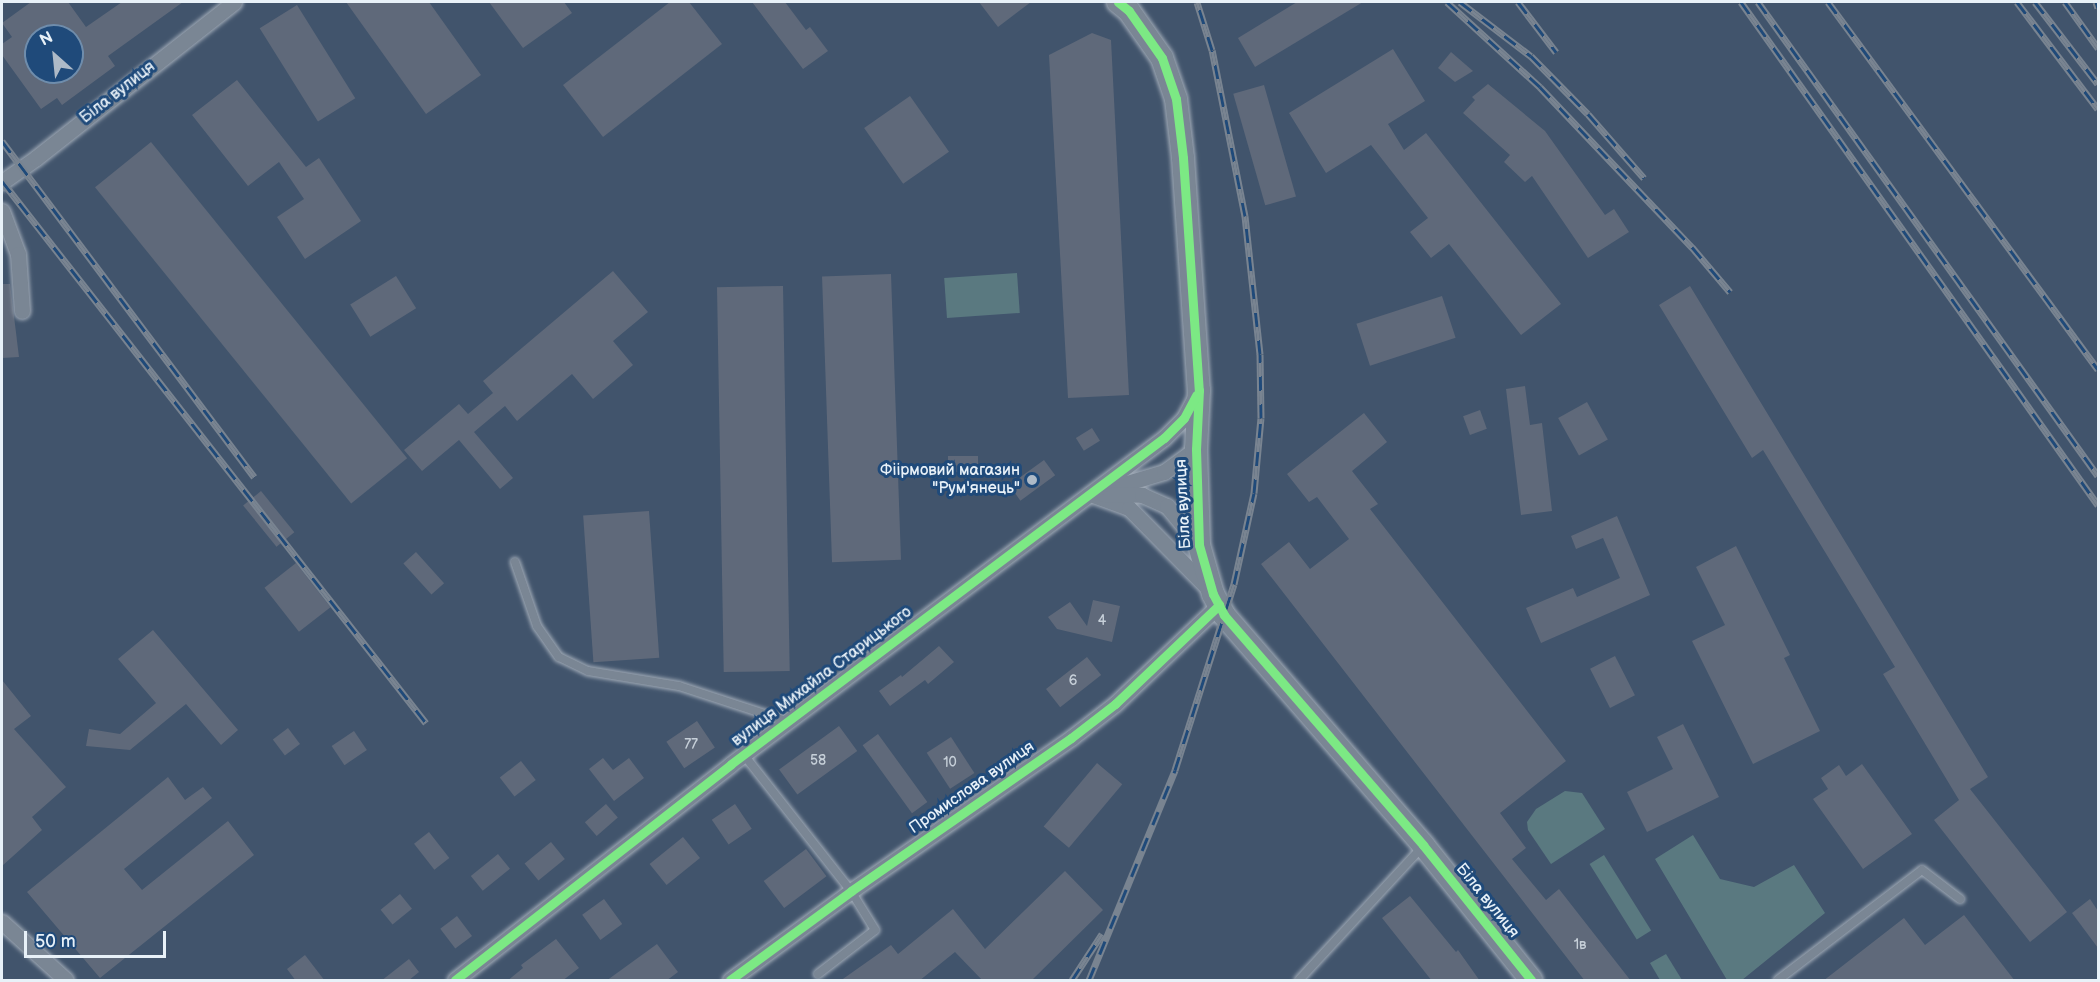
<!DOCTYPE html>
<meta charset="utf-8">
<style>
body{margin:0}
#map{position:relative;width:2100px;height:982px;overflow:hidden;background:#41546c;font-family:"Balsamiq Sans",sans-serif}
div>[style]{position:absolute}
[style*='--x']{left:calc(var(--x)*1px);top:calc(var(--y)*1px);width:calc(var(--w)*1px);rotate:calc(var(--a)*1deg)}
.green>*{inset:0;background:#5a7980;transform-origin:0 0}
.building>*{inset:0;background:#5f697a;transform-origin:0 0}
.roads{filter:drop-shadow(0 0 2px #a0aab6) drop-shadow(0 0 2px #a0aab6)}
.lane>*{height:8px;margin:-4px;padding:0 4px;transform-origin:4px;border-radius:4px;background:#7a8694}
.street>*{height:15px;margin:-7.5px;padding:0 7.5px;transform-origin:7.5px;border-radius:7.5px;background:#7a8694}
.secondary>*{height:22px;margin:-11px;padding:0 11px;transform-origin:11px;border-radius:11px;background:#7a8694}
.rail>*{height:7px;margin-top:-3.5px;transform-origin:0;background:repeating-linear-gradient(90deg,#1f4a7a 0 14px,#798491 0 28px);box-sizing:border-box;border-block:2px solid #798491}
.cycleway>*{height:9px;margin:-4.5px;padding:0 4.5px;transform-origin:4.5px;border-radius:4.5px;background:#7ce984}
.dots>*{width:16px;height:16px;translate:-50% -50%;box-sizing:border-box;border:3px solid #1f4a7a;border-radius:50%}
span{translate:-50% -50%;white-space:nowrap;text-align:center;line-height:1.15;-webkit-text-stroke:6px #1f4a7a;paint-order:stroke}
.number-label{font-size:14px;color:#c6cfd8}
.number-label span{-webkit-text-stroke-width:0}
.street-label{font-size:16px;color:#e8f1f8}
.poi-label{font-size:16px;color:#e8f1f8}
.right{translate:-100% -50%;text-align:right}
.frame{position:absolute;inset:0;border:3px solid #e8f1f8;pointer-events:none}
.north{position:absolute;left:24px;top:24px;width:60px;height:60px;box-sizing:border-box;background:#1f4a7a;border:2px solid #6f8dac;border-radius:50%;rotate:333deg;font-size:16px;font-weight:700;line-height:24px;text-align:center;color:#e8f1f8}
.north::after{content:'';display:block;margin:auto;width:21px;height:27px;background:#aebac7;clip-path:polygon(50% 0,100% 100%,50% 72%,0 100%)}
.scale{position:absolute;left:24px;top:931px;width:142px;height:27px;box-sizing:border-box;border:3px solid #e8f1f8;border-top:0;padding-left:8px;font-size:18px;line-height:21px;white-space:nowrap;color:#e8f1f8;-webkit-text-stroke:4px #1f4a7a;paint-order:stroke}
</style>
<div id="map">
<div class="green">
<i style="left:1017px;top:273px;width:40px;height:73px;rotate:86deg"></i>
<i style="clip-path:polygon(1565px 791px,1582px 793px,1605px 829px,1551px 864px,1528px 830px,1527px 822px,1536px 809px)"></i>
<i style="clip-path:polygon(1693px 835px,1720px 879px,1754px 887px,1794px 865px,1825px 913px,1742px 980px,1727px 980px,1655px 859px)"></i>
<i style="left:1604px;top:855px;width:89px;height:17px;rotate:58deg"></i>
<i style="clip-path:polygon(1666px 954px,1682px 980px,1660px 980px,1650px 963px)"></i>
</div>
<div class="building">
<i style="clip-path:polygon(evenodd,31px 2px,68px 2px,86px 27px,122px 2px,183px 2px,108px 56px,115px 66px,62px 105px,57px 98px,41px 109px,2px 55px,2px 44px,12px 37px,2px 23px,31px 2px,36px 36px,72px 36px,72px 72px,36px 72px,36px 36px)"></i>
<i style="clip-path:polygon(346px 2px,429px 2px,481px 75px,426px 114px)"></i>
<i style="clip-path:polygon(489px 2px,564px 2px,572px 13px,523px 48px)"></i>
<i style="clip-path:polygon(670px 2px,689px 2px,722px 44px,603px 137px,563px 85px)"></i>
<i style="clip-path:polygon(752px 2px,785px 2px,806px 30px,810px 27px,828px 51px,803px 69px)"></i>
<i style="clip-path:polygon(979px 2px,1031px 2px,998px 27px)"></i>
<i style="clip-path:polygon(1297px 2px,1363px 2px,1255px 67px,1238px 38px)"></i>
<i style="left:297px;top:5px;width:110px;height:44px;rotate:58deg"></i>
<i style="clip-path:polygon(1092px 33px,1111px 40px,1129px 395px,1068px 398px,1049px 55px)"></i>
<i style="clip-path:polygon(1393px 49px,1425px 101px,1388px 124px,1404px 150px,1426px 133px,1561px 304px,1521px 335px,1449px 244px,1431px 258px,1410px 232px,1428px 218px,1371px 145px,1326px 173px,1289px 113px)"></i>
<i style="clip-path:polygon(1451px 52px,1473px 71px,1455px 82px,1438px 68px)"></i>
<i style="clip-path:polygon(237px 80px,306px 167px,319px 158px,361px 221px,305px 259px,277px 217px,304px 199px,279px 162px,248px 186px,192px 115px)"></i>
<i style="clip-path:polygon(1488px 84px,1545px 131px,1605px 215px,1614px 209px,1629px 232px,1588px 258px,1532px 176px,1525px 182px,1504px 162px,1510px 155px,1463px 113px,1475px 100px,1472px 97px)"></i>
<i style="left:1264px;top:85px;width:116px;height:32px;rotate:74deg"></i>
<i style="left:910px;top:96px;width:68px;height:56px;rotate:55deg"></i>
<i style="left:151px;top:142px;width:407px;height:72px;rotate:51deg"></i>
<i style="clip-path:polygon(613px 271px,648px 312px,613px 341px,633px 365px,593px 399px,572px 374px,517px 421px,505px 406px,474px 432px,513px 478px,500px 489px,459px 440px,422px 471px,404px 450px,459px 404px,468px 414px,493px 393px,483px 381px)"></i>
<i style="left:891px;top:274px;width:286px;height:69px;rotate:88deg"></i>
<i style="left:396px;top:276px;width:38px;height:54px;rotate:58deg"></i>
<i style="clip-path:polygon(2px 284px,10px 284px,19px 357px,2px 358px)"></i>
<i style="left:783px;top:286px;width:385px;height:66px;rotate:89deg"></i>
<i style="clip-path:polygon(1690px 286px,1988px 777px,1970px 789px,2067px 912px,2030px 942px,1934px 820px,1959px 800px,1883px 674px,1895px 667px,1763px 450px,1752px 458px,1659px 305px)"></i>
<i style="left:1442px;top:296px;width:44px;height:90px;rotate:72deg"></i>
<i style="clip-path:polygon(1525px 386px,1530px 425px,1542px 423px,1552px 511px,1521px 515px,1506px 389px)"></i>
<i style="left:1587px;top:402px;width:43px;height:33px;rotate:61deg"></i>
<i style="left:1480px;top:410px;width:20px;height:18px;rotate:70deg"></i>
<i style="clip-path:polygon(1364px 413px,1387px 442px,1352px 471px,1378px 504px,1370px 509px,1566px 761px,1500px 813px,1526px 848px,1512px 859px,1546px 900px,1559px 889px,1631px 981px,1585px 981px,1261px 564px,1289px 542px,1310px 569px,1349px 539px,1317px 497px,1309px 502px,1287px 474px)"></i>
<i style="left:1092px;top:428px;width:15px;height:19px;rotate:58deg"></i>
<i style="left:948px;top:456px;width:30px;height:16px"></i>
<i style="left:1044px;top:460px;width:19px;height:43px;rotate:54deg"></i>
<i style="left:261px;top:491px;width:53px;height:23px;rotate:51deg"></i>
<i style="left:649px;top:511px;width:147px;height:66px;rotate:86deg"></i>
<i style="clip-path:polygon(1617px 516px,1650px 595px,1541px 643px,1526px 608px,1573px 588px,1577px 597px,1620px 578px,1603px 538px,1576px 549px,1571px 536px)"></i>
<i style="clip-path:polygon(1736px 546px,1790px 655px,1784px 658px,1820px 731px,1753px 764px,1692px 641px,1725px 625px,1696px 567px)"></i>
<i style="left:416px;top:552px;width:42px;height:17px;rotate:48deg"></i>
<i style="left:296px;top:563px;width:56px;height:40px;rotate:52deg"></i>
<i style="clip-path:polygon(1093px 600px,1120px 606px,1112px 642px,1057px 629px,1048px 617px,1070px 602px,1087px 626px)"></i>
<i style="clip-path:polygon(153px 630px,238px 730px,221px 745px,186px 704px,130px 750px,86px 746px,89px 729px,120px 734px,156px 703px,118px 659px)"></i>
<i style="clip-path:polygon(939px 646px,954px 662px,928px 684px,925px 680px,890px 706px,879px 691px,901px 675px,902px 677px)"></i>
<i style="left:1615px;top:656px;width:44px;height:28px;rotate:63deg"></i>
<i style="left:1087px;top:657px;width:23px;height:52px;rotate:52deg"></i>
<i style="clip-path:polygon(2px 680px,31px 716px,14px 729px,66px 787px,32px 817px,42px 830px,2px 866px)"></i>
<i style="left:697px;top:721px;width:32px;height:37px;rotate:56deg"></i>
<i style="clip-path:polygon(1683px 724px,1719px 797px,1647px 832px,1627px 792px,1673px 769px,1657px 737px)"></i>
<i style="left:839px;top:726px;width:31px;height:74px;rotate:54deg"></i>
<i style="left:288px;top:728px;width:20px;height:19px;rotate:53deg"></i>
<i style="left:354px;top:731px;width:23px;height:27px;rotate:56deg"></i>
<i style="left:878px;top:734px;width:84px;height:19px;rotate:54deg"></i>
<i style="left:951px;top:737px;width:43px;height:29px;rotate:57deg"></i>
<i style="clip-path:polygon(603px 758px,613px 770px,629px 758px,644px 778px,614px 801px,589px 769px)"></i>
<i style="left:521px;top:761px;width:24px;height:27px;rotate:52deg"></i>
<i style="left:1097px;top:763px;width:33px;height:83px;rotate:40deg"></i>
<i style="clip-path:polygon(1862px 764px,1912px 834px,1863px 869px,1813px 799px,1828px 789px,1821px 778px,1839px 765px,1846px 776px)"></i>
<i style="clip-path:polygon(168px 777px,185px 800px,203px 787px,212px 798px,124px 869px,142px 890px,228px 821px,254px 855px,100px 978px,27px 892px)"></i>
<i style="left:606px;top:804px;width:18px;height:28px;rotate:49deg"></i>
<i style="left:735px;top:804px;width:30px;height:28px;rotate:56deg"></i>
<i style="left:429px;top:832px;width:33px;height:19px;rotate:52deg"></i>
<i style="left:683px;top:837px;width:27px;height:43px;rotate:51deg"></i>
<i style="left:551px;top:842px;width:22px;height:34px;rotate:51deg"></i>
<i style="left:806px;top:849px;width:34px;height:53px;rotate:53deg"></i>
<i style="left:498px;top:854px;width:19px;height:35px;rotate:51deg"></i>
<i style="clip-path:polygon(1065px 871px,1103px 910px,1031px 981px,983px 981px,955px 952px,919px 981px,840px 981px,891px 945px,898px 954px,953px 909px,985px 949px)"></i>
<i style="left:400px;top:894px;width:19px;height:25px;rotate:51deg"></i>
<i style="clip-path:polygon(1410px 896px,1456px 952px,1458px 950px,1480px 981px,1432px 981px,1382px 918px)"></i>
<i style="left:604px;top:899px;width:31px;height:27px;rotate:54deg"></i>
<i style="clip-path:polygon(2090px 899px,2098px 911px,2098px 948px,2072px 913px)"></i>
<i style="clip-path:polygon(1964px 915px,2015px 981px,1823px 981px,1904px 918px,1925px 945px)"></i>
<i style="left:457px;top:916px;width:25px;height:21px;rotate:53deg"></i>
<i style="clip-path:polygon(556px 939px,579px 968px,562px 981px,507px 981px,523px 968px,521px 965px)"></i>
<i style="clip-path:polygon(657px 944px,678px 972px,666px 981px,606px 981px)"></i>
<i style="clip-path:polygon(305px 955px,325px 981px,296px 981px,287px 969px)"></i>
<i style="clip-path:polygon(409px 959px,419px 972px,408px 981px,381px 981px)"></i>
</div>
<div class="roads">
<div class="lane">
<i style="--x:515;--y:562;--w:68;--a:71"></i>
<i style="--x:537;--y:626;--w:38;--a:55"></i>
<i style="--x:559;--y:657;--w:32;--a:26"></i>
<i style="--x:588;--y:671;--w:92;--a:9.4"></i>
<i style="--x:679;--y:686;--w:113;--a:18.1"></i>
<i style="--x:744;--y:755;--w:173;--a:51.8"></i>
<i style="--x:851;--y:891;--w:46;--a:58.4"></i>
<i style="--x:875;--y:930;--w:72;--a:142.3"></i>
<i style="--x:1299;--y:980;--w:181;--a:-47.2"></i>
<i style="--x:1778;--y:980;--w:181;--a:-37.4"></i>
<i style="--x:1922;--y:870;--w:48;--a:37.3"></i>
</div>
<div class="street">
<i style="--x:2;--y:182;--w:42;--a:-35.2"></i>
<i style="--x:36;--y:158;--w:252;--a:-38.2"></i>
<i style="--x:2;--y:211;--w:46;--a:69.6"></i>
<i style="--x:18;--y:254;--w:57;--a:86"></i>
<i style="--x:1107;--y:489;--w:59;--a:-16.6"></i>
<i style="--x:1164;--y:472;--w:39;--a:-36"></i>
<i style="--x:1090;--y:494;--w:41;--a:19.7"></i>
<i style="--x:1129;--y:508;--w:114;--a:45.4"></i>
<i style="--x:1103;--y:494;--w:39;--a:1"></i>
<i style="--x:1142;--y:495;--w:27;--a:24"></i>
<i style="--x:1167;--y:506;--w:50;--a:50.6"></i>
<i style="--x:2;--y:922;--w:86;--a:42.2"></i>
<i style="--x:455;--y:980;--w:350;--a:-38"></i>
<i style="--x:731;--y:764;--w:542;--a:-36.98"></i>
<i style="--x:1164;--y:438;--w:28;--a:-45"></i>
<i style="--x:1184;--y:418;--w:26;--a:-62"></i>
<i style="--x:730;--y:980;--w:150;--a:-36.3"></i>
<i style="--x:851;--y:891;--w:268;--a:-34.8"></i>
<i style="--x:1071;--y:738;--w:56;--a:-37.7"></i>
<i style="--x:1115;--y:704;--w:144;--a:-43.6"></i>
</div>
<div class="secondary">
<i style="--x:1118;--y:2;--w:14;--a:39"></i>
<i style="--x:1129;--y:11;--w:57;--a:54.9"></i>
<i style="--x:1162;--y:58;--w:43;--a:71.1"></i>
<i style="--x:1176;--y:99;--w:59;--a:83.2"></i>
<i style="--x:1183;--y:158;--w:233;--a:86.1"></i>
<i style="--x:1199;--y:390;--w:59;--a:92.9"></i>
<i style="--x:1196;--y:449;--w:96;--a:88.2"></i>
<i style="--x:1199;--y:545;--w:51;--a:74.1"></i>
<i style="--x:1213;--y:594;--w:24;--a:62"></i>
<i style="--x:1224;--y:615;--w:304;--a:49.1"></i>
<i style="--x:1423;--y:845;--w:173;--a:51.3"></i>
</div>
</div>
<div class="rail">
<i style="--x:1447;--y:2;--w:126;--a:42.4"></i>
<i style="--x:1540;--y:87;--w:221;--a:46.5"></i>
<i style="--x:1692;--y:247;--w:59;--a:49.8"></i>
<i style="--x:1460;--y:2;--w:89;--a:37.3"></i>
<i style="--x:1531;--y:56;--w:81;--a:45.5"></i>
<i style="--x:1588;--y:114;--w:85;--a:48.8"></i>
<i style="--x:1518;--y:2;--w:63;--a:52.8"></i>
<i style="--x:1741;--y:2;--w:617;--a:54.64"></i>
<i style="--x:1758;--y:2;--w:583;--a:54.35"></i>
<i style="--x:1828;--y:2;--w:456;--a:53.7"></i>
<i style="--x:2017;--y:2;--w:134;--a:52.9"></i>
<i style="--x:2035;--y:2;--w:103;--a:52.5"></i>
<i style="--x:2065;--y:2;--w:57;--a:54.3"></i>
<i style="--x:2096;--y:2;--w:6;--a:72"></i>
<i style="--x:2;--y:141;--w:420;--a:53.1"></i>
<i style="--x:2;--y:181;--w:688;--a:51.96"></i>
<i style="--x:1072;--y:980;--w:55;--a:-56.9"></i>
<i style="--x:1089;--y:980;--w:227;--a:-67.7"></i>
<i style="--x:1175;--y:770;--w:195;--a:-72.4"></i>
<i style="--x:1234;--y:584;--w:93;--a:-77.6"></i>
<i style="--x:1254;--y:493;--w:75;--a:-84.7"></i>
<i style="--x:1261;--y:418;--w:64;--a:-90.9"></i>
<i style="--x:1260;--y:354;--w:139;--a:-96.2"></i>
<i style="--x:1245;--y:216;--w:169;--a:-101.2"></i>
<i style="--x:1212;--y:50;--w:50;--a:-107.4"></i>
</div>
<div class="cycleway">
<i style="--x:1118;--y:2;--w:14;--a:39"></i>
<i style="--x:1129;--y:11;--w:57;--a:54.9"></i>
<i style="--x:1162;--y:58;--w:43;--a:71.1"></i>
<i style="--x:1176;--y:99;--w:59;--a:83.2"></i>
<i style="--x:1183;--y:158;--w:233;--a:86.1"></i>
<i style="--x:1199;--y:390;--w:59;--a:92.9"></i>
<i style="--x:1196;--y:449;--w:96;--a:88.2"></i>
<i style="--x:1199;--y:545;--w:51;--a:74.1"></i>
<i style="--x:1213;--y:594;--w:24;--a:62"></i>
<i style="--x:1224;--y:615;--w:304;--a:49.1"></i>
<i style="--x:1423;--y:845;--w:173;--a:51.3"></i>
<i style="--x:455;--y:980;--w:350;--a:-38"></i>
<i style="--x:731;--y:764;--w:542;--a:-36.98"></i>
<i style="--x:1164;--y:438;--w:28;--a:-45"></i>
<i style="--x:1184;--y:418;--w:26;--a:-62"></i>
<i style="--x:730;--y:980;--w:150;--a:-36.3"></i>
<i style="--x:851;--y:891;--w:268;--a:-34.8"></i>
<i style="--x:1071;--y:738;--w:56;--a:-37.7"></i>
<i style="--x:1115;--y:704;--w:144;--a:-43.6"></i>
</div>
<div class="dots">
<i style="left:1032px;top:480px;background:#aebac7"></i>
</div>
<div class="number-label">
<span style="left:1102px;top:621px">4</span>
<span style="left:1073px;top:681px">6</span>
<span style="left:691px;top:745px">77</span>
<span style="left:818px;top:761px">58</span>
<span style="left:950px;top:763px">10</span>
<span style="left:1580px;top:945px">1в</span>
</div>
<div class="street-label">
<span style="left:118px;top:93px;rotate:-38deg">Біла вулиця</span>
<span style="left:1184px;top:504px;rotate:-93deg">Біла вулиця</span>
<span style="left:822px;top:677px;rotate:-37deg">вулиця Михайла Старицького</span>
<span style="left:972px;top:788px;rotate:-35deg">Промислова вулиця</span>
<span style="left:1487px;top:901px;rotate:51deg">Біла вулиця</span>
</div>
<div class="poi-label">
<span class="right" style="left:1020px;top:480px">Фіірмовий магазин<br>"Рум'янець"</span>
</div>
<div class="frame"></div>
<div class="north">N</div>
<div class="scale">50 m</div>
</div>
